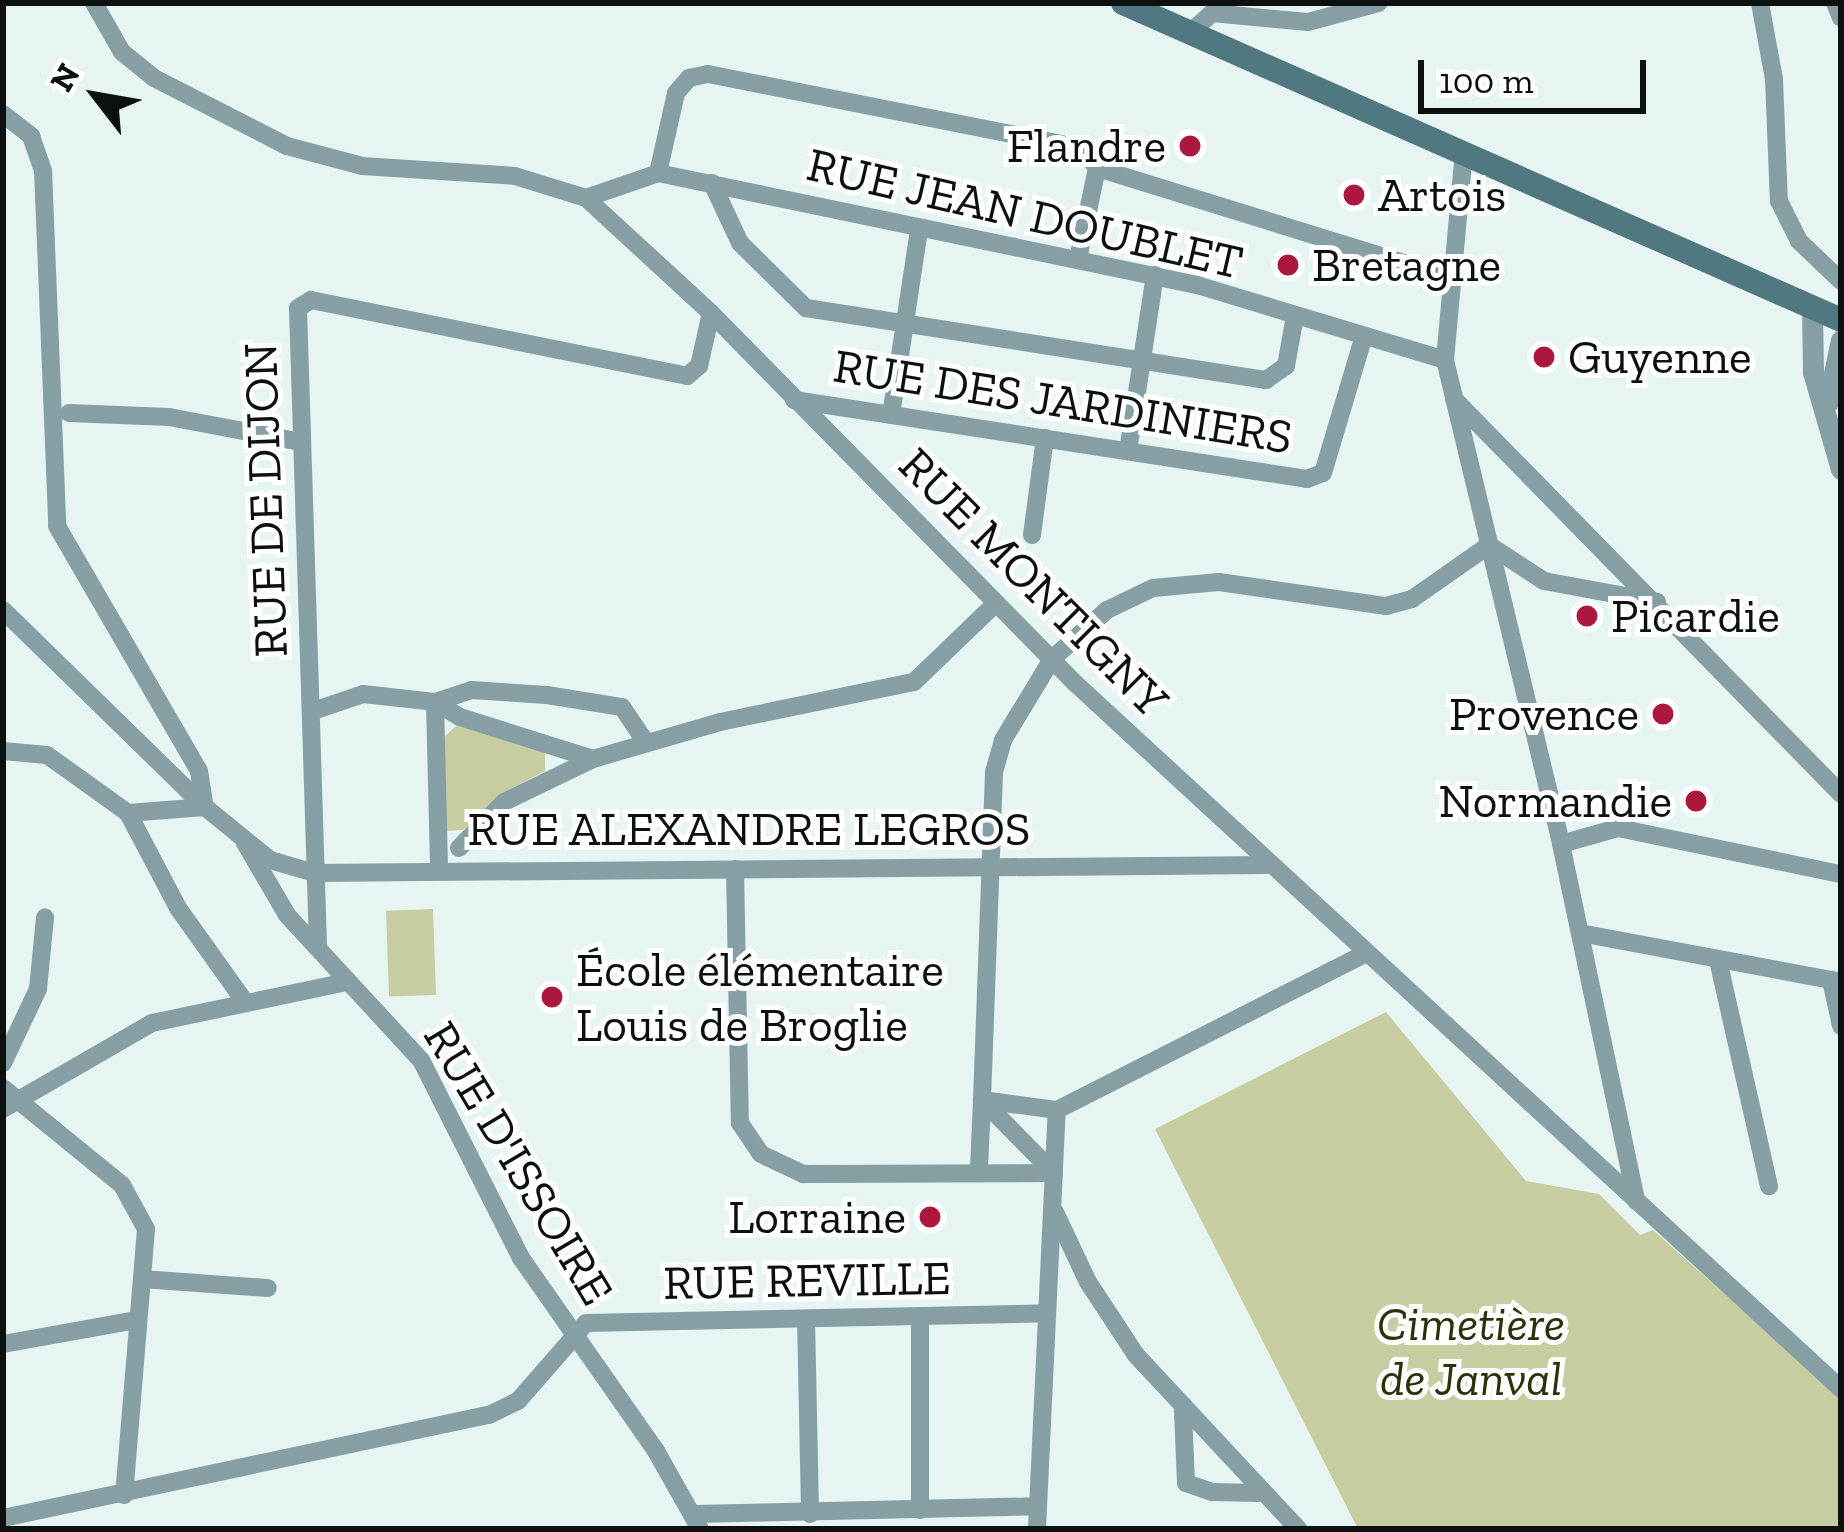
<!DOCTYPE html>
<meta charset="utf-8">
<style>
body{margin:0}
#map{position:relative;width:1844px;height:1532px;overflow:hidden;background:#e7f5f2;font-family:"Zilla Slab",serif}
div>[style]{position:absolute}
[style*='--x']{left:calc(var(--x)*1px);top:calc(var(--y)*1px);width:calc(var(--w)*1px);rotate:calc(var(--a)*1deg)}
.green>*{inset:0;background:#c7cda0;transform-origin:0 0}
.minor>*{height:18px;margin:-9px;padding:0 9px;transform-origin:9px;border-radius:9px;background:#869fa5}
.tertiary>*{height:21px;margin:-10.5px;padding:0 10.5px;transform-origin:10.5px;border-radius:10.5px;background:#869fa5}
.secondary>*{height:24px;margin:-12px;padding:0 12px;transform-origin:12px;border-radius:12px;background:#517780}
.dots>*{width:33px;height:33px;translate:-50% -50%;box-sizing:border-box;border:6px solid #fff;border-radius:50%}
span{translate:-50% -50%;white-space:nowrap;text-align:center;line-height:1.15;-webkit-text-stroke:10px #fff;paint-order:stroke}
.poi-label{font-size:48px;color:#0c100f}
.right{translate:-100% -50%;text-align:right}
.left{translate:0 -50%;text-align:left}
.street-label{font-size:48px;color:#0c100f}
.park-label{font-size:48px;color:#2d3009;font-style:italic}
.frame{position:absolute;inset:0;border:6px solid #0c100f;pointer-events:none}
.north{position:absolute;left:36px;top:36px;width:120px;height:120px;-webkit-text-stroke:9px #fff;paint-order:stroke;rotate:301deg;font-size:33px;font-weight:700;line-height:48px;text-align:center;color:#0c100f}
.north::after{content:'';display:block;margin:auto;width:42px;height:54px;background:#0c100f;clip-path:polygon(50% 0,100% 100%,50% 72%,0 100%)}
.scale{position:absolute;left:1418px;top:60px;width:228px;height:54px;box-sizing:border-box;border:6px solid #0c100f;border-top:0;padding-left:15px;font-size:36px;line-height:42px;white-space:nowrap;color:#0c100f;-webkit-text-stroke:9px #fff;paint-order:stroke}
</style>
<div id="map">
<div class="green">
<i style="clip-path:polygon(457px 725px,545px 752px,545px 771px,504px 792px,463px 830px,446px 831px,444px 737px)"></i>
<i style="left:433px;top:909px;width:86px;height:47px;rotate:88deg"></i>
<i style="clip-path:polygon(1386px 1012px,1526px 1181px,1599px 1194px,1640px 1235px,1653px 1230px,1841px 1398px,1841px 1529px,1358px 1529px,1155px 1129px)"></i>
</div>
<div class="minor">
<i style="--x:94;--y:3;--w:56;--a:60.3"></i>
<i style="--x:122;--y:52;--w:41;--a:39.1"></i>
<i style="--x:154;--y:78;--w:149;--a:27.1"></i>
<i style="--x:287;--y:146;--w:78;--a:14.9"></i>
<i style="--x:362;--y:166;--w:153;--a:3.7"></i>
<i style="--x:515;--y:176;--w:74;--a:17.2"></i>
<i style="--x:586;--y:198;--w:170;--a:42.6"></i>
<i style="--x:711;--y:313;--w:520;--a:45.47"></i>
<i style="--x:1076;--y:684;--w:1040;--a:42.66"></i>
<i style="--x:1760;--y:3;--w:77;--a:79.6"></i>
<i style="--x:1774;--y:79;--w:122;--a:87.7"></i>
<i style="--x:1779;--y:201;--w:45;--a:63.4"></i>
<i style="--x:1799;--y:241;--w:58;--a:43.6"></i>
<i style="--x:1835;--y:3;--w:16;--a:68"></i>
<i style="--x:1191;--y:32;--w:28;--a:-42"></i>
<i style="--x:1212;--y:13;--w:96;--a:5.4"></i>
<i style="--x:1308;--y:22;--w:73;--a:-15"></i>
<i style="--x:3;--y:114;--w:36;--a:38"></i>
<i style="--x:31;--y:136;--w:36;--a:71"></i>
<i style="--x:43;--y:170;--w:356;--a:87.7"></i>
<i style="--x:57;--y:526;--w:283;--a:59.9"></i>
<i style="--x:199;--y:771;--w:36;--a:81"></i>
<i style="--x:1464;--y:151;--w:210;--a:95.2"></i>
<i style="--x:1445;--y:360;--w:498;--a:76.5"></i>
<i style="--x:1561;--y:844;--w:365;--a:78.1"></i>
<i style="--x:1097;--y:168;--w:373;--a:17.2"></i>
<i style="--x:658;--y:173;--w:82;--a:-77.3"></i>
<i style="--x:676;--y:93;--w:20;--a:-49"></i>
<i style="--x:689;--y:78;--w:19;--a:-12"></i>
<i style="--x:708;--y:74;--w:380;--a:11.2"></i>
<i style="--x:1081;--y:148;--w:26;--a:51"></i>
<i style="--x:1097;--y:168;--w:93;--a:101.8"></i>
<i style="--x:712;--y:183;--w:66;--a:65"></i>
<i style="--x:740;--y:243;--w:93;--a:44.6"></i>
<i style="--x:806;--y:308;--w:466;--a:8.9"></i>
<i style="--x:1266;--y:380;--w:24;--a:-35"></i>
<i style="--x:1286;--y:366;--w:51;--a:-79.8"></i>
<i style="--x:586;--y:198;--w:76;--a:-19.1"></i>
<i style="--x:658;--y:173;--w:551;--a:11.74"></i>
<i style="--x:1197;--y:285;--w:259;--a:16.8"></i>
<i style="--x:1454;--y:399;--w:553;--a:45.59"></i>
<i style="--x:794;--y:400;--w:519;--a:8.75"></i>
<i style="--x:1307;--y:479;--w:17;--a:-21"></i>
<i style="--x:1323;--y:473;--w:140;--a:-73.4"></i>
<i style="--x:69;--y:413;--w:100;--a:2.3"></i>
<i style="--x:169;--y:417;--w:134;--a:10.7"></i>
<i style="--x:891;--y:415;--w:188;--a:-81.4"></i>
<i style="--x:1128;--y:451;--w:178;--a:-81.3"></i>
<i style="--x:1032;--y:535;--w:98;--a:-82.4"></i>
<i style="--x:1489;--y:545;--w:66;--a:33.2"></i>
<i style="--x:1544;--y:581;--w:115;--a:10.5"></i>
<i style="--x:3;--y:610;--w:282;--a:44.3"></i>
<i style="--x:435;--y:702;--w:29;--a:31"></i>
<i style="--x:460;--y:717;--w:139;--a:17.5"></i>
<i style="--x:435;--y:702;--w:168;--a:88.6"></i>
<i style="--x:313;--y:711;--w:53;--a:-18.8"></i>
<i style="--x:363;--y:694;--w:72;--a:6.3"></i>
<i style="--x:435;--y:702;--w:38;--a:-18"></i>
<i style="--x:471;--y:690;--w:76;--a:3.8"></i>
<i style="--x:547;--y:695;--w:76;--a:9.1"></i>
<i style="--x:622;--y:707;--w:41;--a:55.9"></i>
<i style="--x:3;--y:751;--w:44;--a:5.2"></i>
<i style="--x:47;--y:755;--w:100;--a:35.6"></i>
<i style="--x:128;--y:813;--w:107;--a:62.2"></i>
<i style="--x:178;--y:908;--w:112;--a:54.5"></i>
<i style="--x:128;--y:813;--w:77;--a:-4.5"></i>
<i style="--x:205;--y:807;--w:84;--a:39.2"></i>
<i style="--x:270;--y:860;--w:47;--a:16.1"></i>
<i style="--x:315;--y:873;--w:952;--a:-0.48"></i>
<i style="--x:245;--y:843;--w:83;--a:59.7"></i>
<i style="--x:287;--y:915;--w:197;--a:47.3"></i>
<i style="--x:421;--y:1060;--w:222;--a:63.2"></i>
<i style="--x:521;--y:1258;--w:236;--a:55"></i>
<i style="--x:656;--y:1451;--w:90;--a:60.6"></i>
<i style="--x:1561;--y:844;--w:59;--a:-15.7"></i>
<i style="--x:1618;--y:828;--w:228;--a:11.7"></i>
<i style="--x:459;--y:848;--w:64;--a:-45.6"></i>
<i style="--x:504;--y:802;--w:99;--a:-25.8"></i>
<i style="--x:593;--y:759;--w:132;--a:-16.2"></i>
<i style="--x:720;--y:722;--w:198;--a:-11.7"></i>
<i style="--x:914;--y:682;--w:114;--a:-43.9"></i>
<i style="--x:735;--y:869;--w:254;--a:88.9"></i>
<i style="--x:740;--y:1123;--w:37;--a:56"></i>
<i style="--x:761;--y:1154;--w:47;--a:25.5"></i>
<i style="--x:803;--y:1174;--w:251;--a:-0.2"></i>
<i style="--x:1580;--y:933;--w:266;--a:10.6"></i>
<i style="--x:318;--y:945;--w:637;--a:-91.8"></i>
<i style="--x:298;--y:308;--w:15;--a:-32"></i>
<i style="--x:311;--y:300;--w:384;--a:11.4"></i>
<i style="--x:687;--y:376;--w:16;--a:-40"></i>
<i style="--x:699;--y:366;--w:54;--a:-77.2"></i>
<i style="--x:1718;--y:960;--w:232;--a:77.3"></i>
<i style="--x:1831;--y:980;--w:47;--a:77.7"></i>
<i style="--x:3;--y:1063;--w:82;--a:-64.7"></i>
<i style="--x:38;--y:989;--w:72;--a:-84.4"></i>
<i style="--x:3;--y:1088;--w:154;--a:39.2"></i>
<i style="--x:122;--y:1185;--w:50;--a:61.4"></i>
<i style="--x:146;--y:1229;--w:267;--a:94.7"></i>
<i style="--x:3;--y:1109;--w:172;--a:-30"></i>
<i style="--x:152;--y:1023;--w:199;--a:-11.9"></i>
<i style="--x:979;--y:1169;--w:69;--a:-87.5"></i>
<i style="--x:982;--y:1100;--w:76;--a:7.6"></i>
<i style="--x:1057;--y:1110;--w:344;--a:-26.9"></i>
<i style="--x:1054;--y:1173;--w:103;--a:-134.6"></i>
<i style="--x:982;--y:1100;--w:328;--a:-87.9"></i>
<i style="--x:994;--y:772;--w:33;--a:-74"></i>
<i style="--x:1003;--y:740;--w:95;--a:-58.8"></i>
<i style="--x:1052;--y:659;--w:74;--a:-41.7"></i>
<i style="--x:1107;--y:610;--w:51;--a:-25.6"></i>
<i style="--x:1153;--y:588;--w:66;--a:-5.2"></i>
<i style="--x:1219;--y:582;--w:169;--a:8.2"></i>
<i style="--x:1386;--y:606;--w:27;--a:-15"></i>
<i style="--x:1412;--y:599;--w:94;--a:-35"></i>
<i style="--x:1055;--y:1212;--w:77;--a:64.8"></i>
<i style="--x:1088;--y:1282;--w:87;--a:56.7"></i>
<i style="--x:1136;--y:1355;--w:238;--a:47"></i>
<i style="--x:142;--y:1279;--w:126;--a:4.1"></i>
<i style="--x:920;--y:1317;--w:193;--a:90"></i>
<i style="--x:806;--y:1319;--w:195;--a:88.8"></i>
<i style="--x:3;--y:1344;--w:135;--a:-10.2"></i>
<i style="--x:1183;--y:1411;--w:72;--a:87.6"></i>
<i style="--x:1186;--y:1483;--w:28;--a:19"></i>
<i style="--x:1212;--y:1492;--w:47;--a:1.2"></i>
<i style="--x:693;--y:1514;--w:345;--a:-1.3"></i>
<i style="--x:3;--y:1518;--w:497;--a:-12"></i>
<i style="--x:489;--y:1415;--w:32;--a:-26"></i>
<i style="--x:518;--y:1401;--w:103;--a:-48.9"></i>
<i style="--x:586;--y:1323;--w:461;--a:-1.2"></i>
<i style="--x:1037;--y:1529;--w:419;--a:-87.3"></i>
</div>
<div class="tertiary">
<i style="--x:1812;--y:307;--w:65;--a:89.1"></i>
<i style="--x:1813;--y:372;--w:101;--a:73.9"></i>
<i style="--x:1828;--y:402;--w:63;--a:-78.2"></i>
</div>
<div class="secondary">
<i style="--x:1123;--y:3;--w:785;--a:23.82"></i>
</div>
<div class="dots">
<i style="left:1190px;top:146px;background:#ac183d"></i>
<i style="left:1354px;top:195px;background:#ac183d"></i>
<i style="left:1288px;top:265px;background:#ac183d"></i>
<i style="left:1544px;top:357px;background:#ac183d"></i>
<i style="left:1587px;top:616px;background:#ac183d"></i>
<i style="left:1663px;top:714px;background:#ac183d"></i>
<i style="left:1696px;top:801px;background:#ac183d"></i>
<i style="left:552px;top:997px;background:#ac183d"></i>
<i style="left:930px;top:1217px;background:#ac183d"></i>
</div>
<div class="poi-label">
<span class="right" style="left:1166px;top:146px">Flandre</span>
<span class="left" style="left:1378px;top:195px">Artois</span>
<span class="left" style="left:1312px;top:265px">Bretagne</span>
<span class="left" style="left:1568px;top:357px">Guyenne</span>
<span class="left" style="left:1611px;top:616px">Picardie</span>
<span class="right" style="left:1639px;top:714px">Provence</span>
<span class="right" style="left:1672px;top:801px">Normandie</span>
<span class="left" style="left:576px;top:997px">École élémentaire<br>Louis de Broglie</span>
<span class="right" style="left:906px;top:1217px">Lorraine</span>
</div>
<div class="street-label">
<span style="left:1025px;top:213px;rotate:13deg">RUE JEAN DOUBLET</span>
<span style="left:1063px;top:401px;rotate:9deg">RUE DES JARDINIERS</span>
<span style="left:265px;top:500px;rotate:-92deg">RUE DE DIJON</span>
<span style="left:1034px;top:582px;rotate:45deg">RUE MONTIGNY</span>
<span style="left:749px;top:829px">RUE ALEXANDRE LEGROS</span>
<span style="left:519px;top:1163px;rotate:59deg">RUE D'ISSOIRE</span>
<span style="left:807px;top:1280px;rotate:-1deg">RUE REVILLE</span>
</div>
<div class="park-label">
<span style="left:1471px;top:1351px">Cimetière<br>de Janval</span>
</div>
<div class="frame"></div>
<div class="north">N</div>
<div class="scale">100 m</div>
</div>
